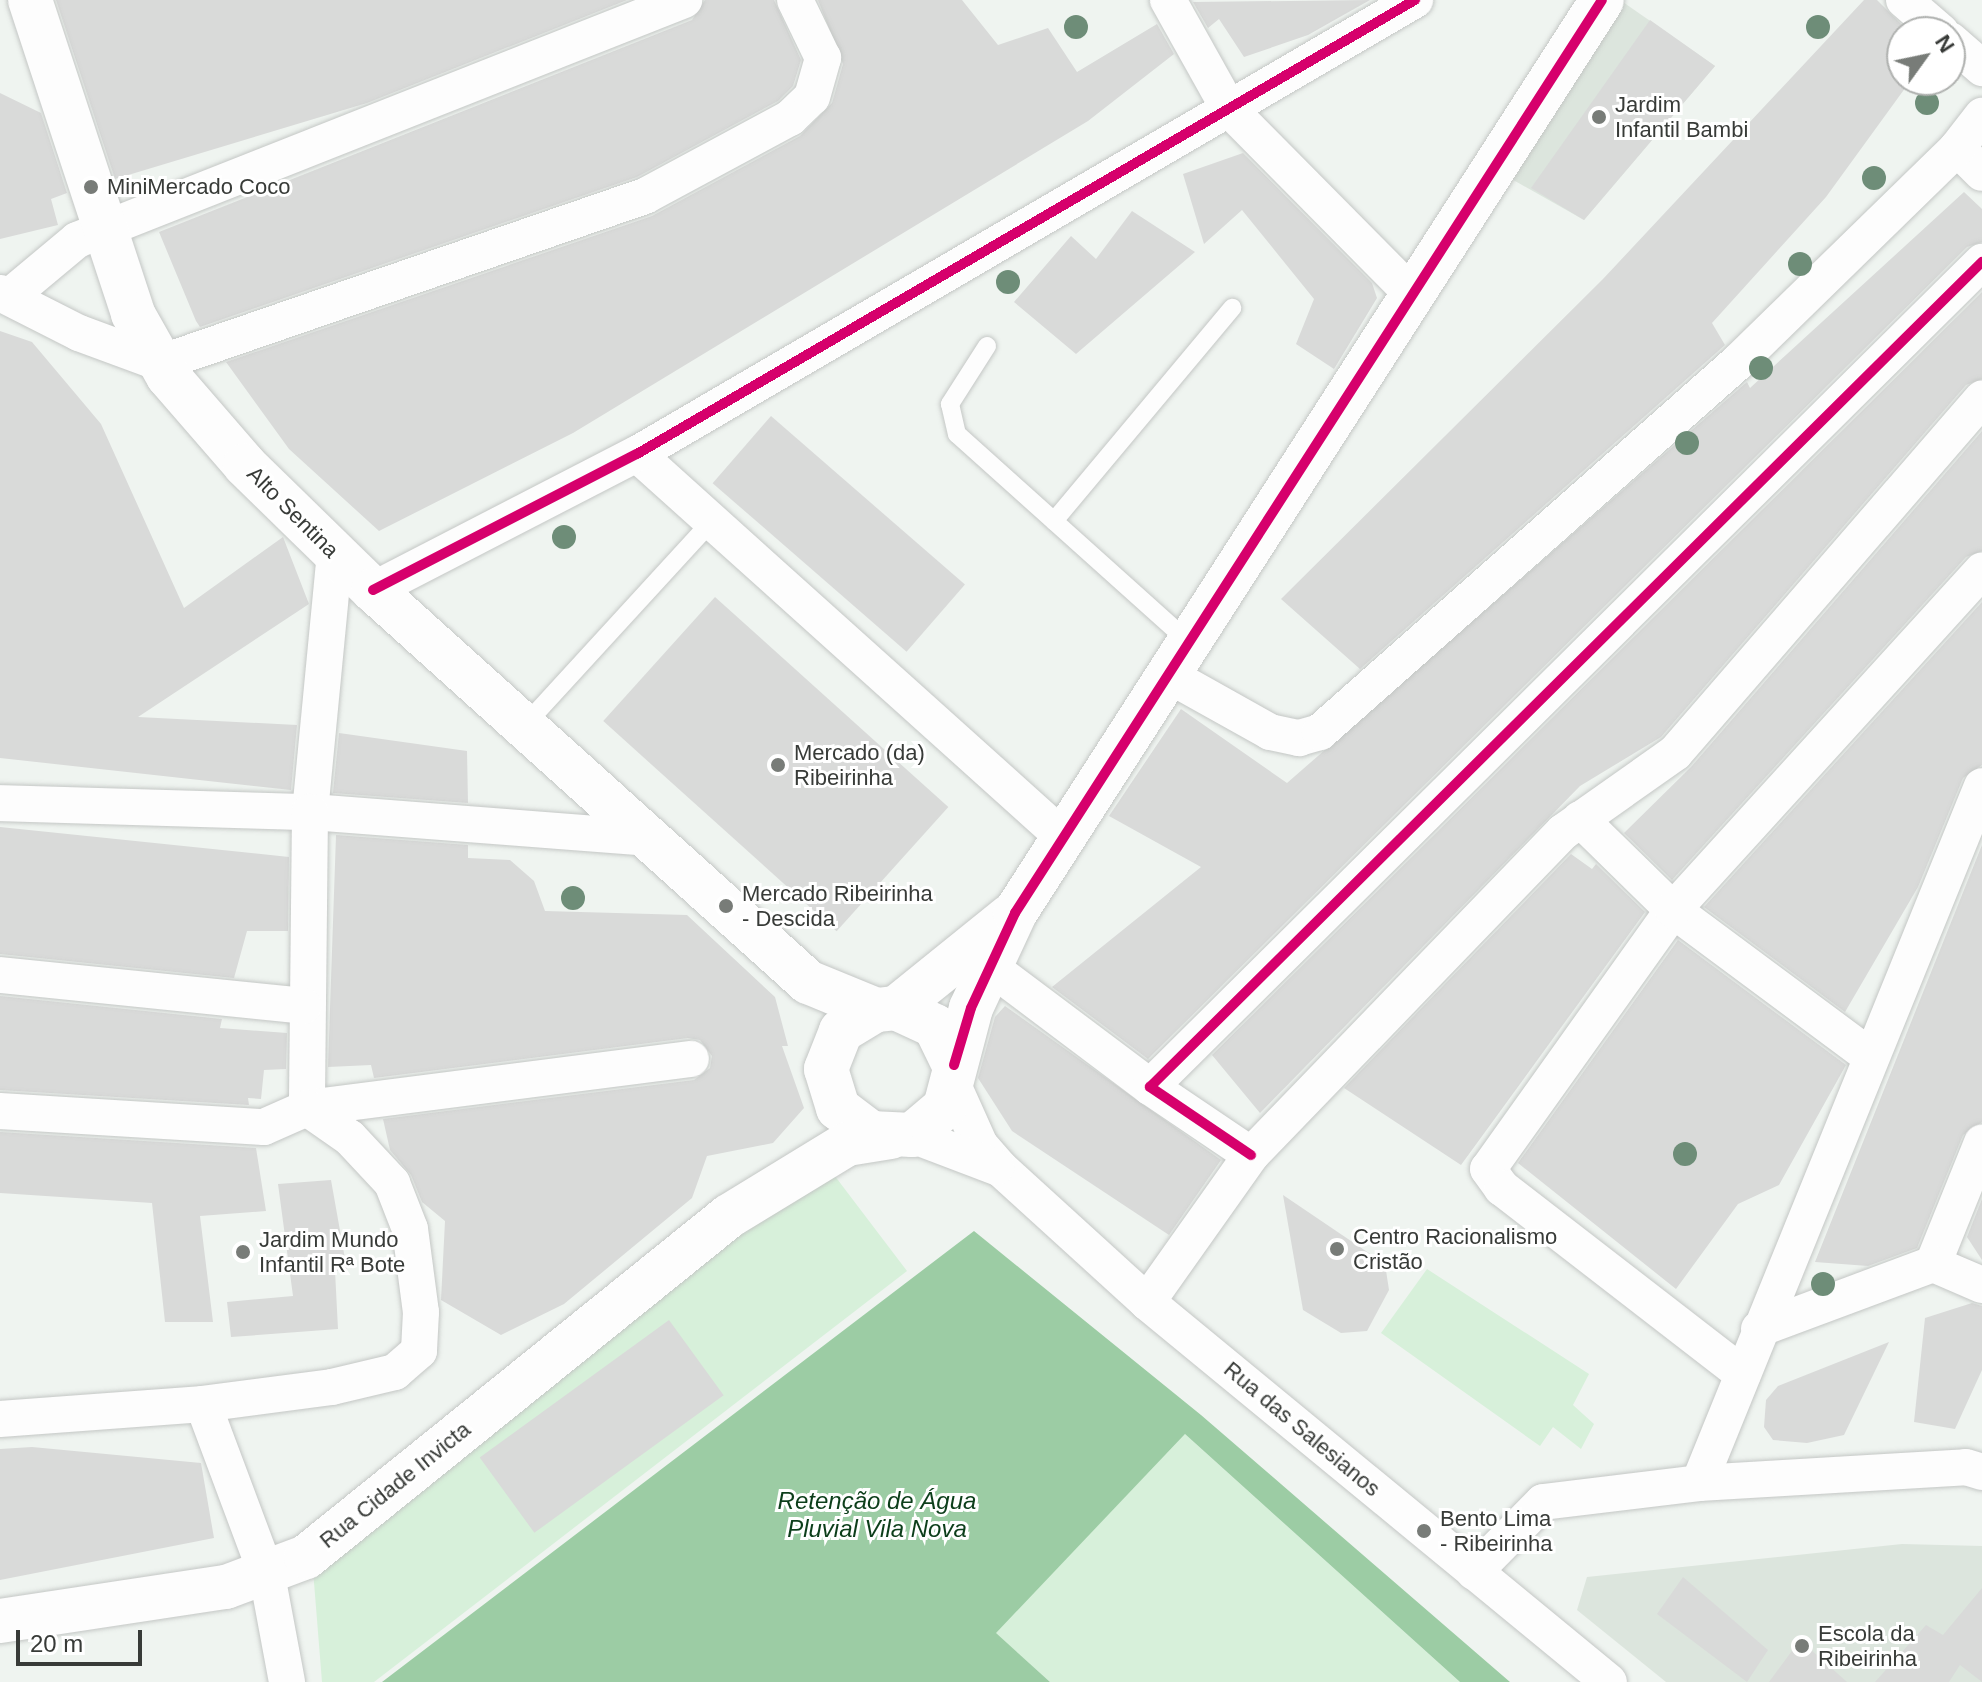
<!DOCTYPE html>
<meta charset="utf-8">
<style>
body{margin:0}
#map{position:relative;width:1982px;height:1682px;overflow:hidden;background:#eff4f0;font-family:Helvetica,sans-serif}
div>[style]{position:absolute}
[style*='--x']{left:calc(var(--x)*1px);top:calc(var(--y)*1px);width:calc(var(--w)*1px);rotate:calc(var(--a)*1deg)}
.built>*{inset:0;background:#dce5dd}
.green>*{inset:0;background:#d7f0da}
.water>*{inset:0;background:#9ccca4}
.building>*{inset:0;background:#d9dad9;transform-origin:0 0}
.roads{filter:drop-shadow(0 0 2px #c4c7c5) drop-shadow(0 0 2px #c4c7c5)}
.lane>*{height:18px;margin:-9px;padding:0 9px;transform-origin:9px;border-radius:9px;background:#fdfdfd}
.street>*{height:36px;margin:-18px;padding:0 18px;transform-origin:18px;border-radius:18px;background:#fdfdfd}
.secondary>*{height:44px;margin:-22px;padding:0 22px;transform-origin:22px;border-radius:22px;background:#fdfdfd}
.cycleway>*{height:10px;margin:-5px;padding:0 5px;transform-origin:5px;border-radius:5px;background:#d6006c}
.trees>*{width:24px;height:24px;margin:-12px;border-radius:50%;background:#6e8d78}
.dots>*{width:22px;height:22px;translate:-50% -50%;box-sizing:border-box;border:4px solid #fff;border-radius:50%}
span{translate:-50% -50%;white-space:nowrap;text-align:center;line-height:1.15;-webkit-text-stroke:6px #fff;paint-order:stroke}
.poi-label{font-size:22px;color:#383b38}
.left{translate:0 -50%;text-align:left}
.street-label{font-size:22px;color:#383b38}
.water-label{font-size:24px;color:#0c3e1a;font-style:italic}
.north{position:absolute;left:1886px;top:16px;width:80px;height:80px;box-sizing:border-box;background:#fff;border:2px solid #afb1af;border-radius:50%;rotate:57deg;font-size:22px;font-weight:700;line-height:32px;text-align:center;color:#383b38}
.north::after{content:'';display:block;margin:auto;width:28px;height:36px;background:#787c78;clip-path:polygon(50% 0,100% 100%,50% 72%,0 100%)}
.scale{position:absolute;left:16px;top:1630px;width:126px;height:36px;box-sizing:border-box;border:4px solid #383b38;border-top:0;padding-left:10px;font-size:24px;line-height:28px;white-space:nowrap;color:#383b38;-webkit-text-stroke:6px #fff;paint-order:stroke}
</style>
<div id="map">
<div class="built">
<i style="clip-path:polygon(1620px 0,1715px 66px,1584px 220px,1494px 169px)"></i>
<i style="clip-path:polygon(1902px 1544px,1982px 1546px,1982px 1682px,1666px 1682px,1577px 1610px,1587px 1577px)"></i>
</div>
<div class="green">
<i style="clip-path:polygon(825px 1163px,907px 1271px,374px 1682px,322px 1682px,313px 1570px)"></i>
<i style="clip-path:polygon(1427px 1269px,1589px 1374px,1573px 1405px,1594px 1424px,1581px 1449px,1553px 1427px,1540px 1446px,1381px 1333px)"></i>
<i style="clip-path:polygon(1185px 1434px,1460px 1682px,1050px 1682px,995px 1633px)"></i>
</div>
<div class="water">
<i style="clip-path:polygon(974px 1231px,1201px 1415px,1510px 1682px,1460px 1682px,1185px 1434px,996px 1633px,1050px 1682px,382px 1682px)"></i>
</div>
<div class="building">
<i style="clip-path:polygon(56px 0,627px 0,367px 103px,115px 179px)"></i>
<i style="clip-path:polygon(705px 0,774px 0,801px 60px,793px 86px,778px 101px,637px 177px,200px 327px,196px 321px,159px 232px,692px 20px)"></i>
<i style="clip-path:polygon(818px 0,962px 0,998px 45px,1048px 28px,1077px 72px,1157px 24px,1174px 54px,1088px 121px,573px 433px,379px 531px,289px 449px,226px 362px,652px 216px,800px 136px,832px 103px,843px 64px)"></i>
<i style="clip-path:polygon(1370px 0,1308px 35px,1244px 57px,1219px 19px,1208px 28px,1193px 2px)"></i>
<i style="clip-path:polygon(1864px 0,1877px 0,1909px 32px,1902px 32px,1902px 80px,1911px 80px,1826px 197px,1712px 323px,1725px 345px,1360px 669px,1281px 599px,1603px 279px)"></i>
<i style="clip-path:polygon(1650px 20px,1715px 66px,1584px 220px,1531px 188px)"></i>
<i style="clip-path:polygon(0 93px,41px 113px,67px 193px,51px 199px,58px 225px,0 239px)"></i>
<i style="clip-path:polygon(1243px 153px,1372px 283px,1377px 298px,1334px 369px,1296px 344px,1314px 299px,1242px 210px,1204px 244px,1183px 174px)"></i>
<i style="clip-path:polygon(1964px 192px,1982px 209px,1982px 242px,1967px 247px,1148px 1059px,1052px 987px,1201px 867px,1109px 816px,1181px 709px,1287px 783px,1747px 382px,1750px 388px)"></i>
<i style="clip-path:polygon(1132px 211px,1195px 252px,1076px 354px,1014px 302px,1071px 236px,1096px 259px)"></i>
<i style="clip-path:polygon(1982px 292px,1982px 379px,1966px 385px,1661px 737px,1580px 786px,1260px 1113px,1212px 1055px)"></i>
<i style="clip-path:polygon(0 331px,32px 342px,101px 424px,184px 608px,283px 537px,309px 604px,138px 717px,297px 725px,291px 790px,0 758px)"></i>
<i style="left:771px;top:416px;width:257px;height:89px;rotate:41deg"></i>
<i style="clip-path:polygon(1982px 431px,1982px 551px,1966px 557px,1672px 880px,1624px 833px,1691px 767px)"></i>
<i style="left:715px;top:597px;width:314px;height:167px;rotate:42deg"></i>
<i style="clip-path:polygon(1982px 602px,1982px 765px,1963px 778px,1918px 887px,1845px 1012px,1704px 907px)"></i>
<i style="clip-path:polygon(339px 733px,467px 751px,468px 803px,333px 793px)"></i>
<i style="clip-path:polygon(0 827px,289px 857px,288px 931px,247px 931px,234px 978px,0 954px)"></i>
<i style="clip-path:polygon(336px 835px,468px 845px,468px 858px,510px 860px,534px 881px,545px 911px,687px 915px,775px 997px,788px 1046px,782px 1046px,804px 1108px,773px 1143px,707px 1156px,692px 1198px,564px 1304px,501px 1335px,441px 1300px,445px 1221px,422px 1202px,411px 1175px,390px 1150px,383px 1119px,694px 1080px,710px 1068px,712px 1056px,700px 1040px,688px 1038px,374px 1078px,371px 1065px,328px 1067px)"></i>
<i style="clip-path:polygon(1982px 845px,1982px 1122px,1963px 1135px,1917px 1248px,1868px 1266px,1815px 1262px)"></i>
<i style="clip-path:polygon(1571px 854px,1592px 869px,1596px 864px,1645px 912px,1461px 1165px,1344px 1088px)"></i>
<i style="clip-path:polygon(1678px 940px,1846px 1065px,1779px 1185px,1738px 1204px,1676px 1289px,1518px 1163px)"></i>
<i style="clip-path:polygon(0 996px,222px 1019px,220px 1028px,287px 1033px,286px 1069px,264px 1070px,261px 1099px,248px 1098px,249px 1105px,0 1090px)"></i>
<i style="clip-path:polygon(1005px 1006px,1221px 1160px,1169px 1235px,1012px 1131px,978px 1078px,995px 1017px)"></i>
<i style="clip-path:polygon(0 1132px,256px 1148px,266px 1211px,200px 1216px,213px 1322px,165px 1322px,152px 1203px,0 1193px)"></i>
<i style="clip-path:polygon(331px 1180px,347px 1270px,335px 1271px,338px 1329px,231px 1337px,227px 1302px,293px 1296px,278px 1184px)"></i>
<i style="clip-path:polygon(1283px 1195px,1385px 1264px,1389px 1290px,1367px 1331px,1341px 1333px,1303px 1310px)"></i>
<i style="clip-path:polygon(1982px 1199px,1982px 1260px,1967px 1237px)"></i>
<i style="clip-path:polygon(1972px 1303px,1982px 1306px,1982px 1370px,1955px 1429px,1914px 1422px,1925px 1318px)"></i>
<i style="left:669px;top:1320px;width:93px;height:234px;rotate:54deg"></i>
<i style="clip-path:polygon(1889px 1342px,1844px 1435px,1807px 1443px,1773px 1440px,1764px 1427px,1766px 1400px,1778px 1386px)"></i>
<i style="clip-path:polygon(32px 1447px,201px 1463px,214px 1538px,0 1580px,0 1449px)"></i>
<i style="clip-path:polygon(1683px 1577px,1768px 1650px,1747px 1682px,1657px 1614px)"></i>
<i style="clip-path:polygon(1982px 1588px,1982px 1682px,1960px 1665px,1949px 1682px,1875px 1682px,1926px 1625px,1943px 1635px)"></i>
<i style="clip-path:polygon(1800px 1640px,1847px 1682px,1769px 1682px)"></i>
</div>
<div class="roads">
<div class="lane">
<i style="--x:987;--y:346;--w:69;--a:122.5"></i>
<i style="--x:950;--y:404;--w:31;--a:77"></i>
<i style="--x:957;--y:434;--w:312;--a:41.9"></i>
<i style="--x:1054;--y:521;--w:278;--a:-50.1"></i>
<i style="--x:524;--y:726;--w:281;--a:-47.5"></i>
</div>
<div class="street">
<i style="--x:1168;--y:0;--w:125;--a:60.8"></i>
<i style="--x:1229;--y:109;--w:262;--a:45.3"></i>
<i style="--x:1904;--y:0;--w:49;--a:40.9"></i>
<i style="--x:1950;--y:40;--w:43;--a:41.2"></i>
<i style="--x:1957;--y:148;--w:35;--a:45"></i>
<i style="--x:0;--y:293;--w:89;--a:26.9"></i>
<i style="--x:79;--y:333;--w:86;--a:20.3"></i>
<i style="--x:160;--y:363;--w:513;--a:-19"></i>
<i style="--x:645;--y:196;--w:165;--a:-28.3"></i>
<i style="--x:790;--y:118;--w:30;--a:-44"></i>
<i style="--x:812;--y:97;--w:41;--a:-74.2"></i>
<i style="--x:823;--y:58;--w:64;--a:-115.8"></i>
<i style="--x:10;--y:296;--w:87;--a:-39.9"></i>
<i style="--x:77;--y:240;--w:653;--a:-21.57"></i>
<i style="--x:637;--y:454;--w:573;--a:41.96"></i>
<i style="--x:373;--y:590;--w:297;--a:-27.3"></i>
<i style="--x:637;--y:454;--w:901;--a:-30.27"></i>
<i style="--x:1170;--y:676;--w:115;--a:29.2"></i>
<i style="--x:1270;--y:732;--w:30;--a:12"></i>
<i style="--x:1299;--y:738;--w:22;--a:-16"></i>
<i style="--x:1320;--y:732;--w:557;--a:-41.51"></i>
<i style="--x:1737;--y:363;--w:308;--a:-44.3"></i>
<i style="--x:1957;--y:148;--w:41;--a:-52"></i>
<i style="--x:0;--y:803;--w:310;--a:1.7"></i>
<i style="--x:310;--y:812;--w:259;--a:-84.5"></i>
<i style="--x:1580;--y:819;--w:130;--a:44.4"></i>
<i style="--x:1673;--y:910;--w:318;--a:125.5"></i>
<i style="--x:1488;--y:1169;--w:24;--a:54"></i>
<i style="--x:1502;--y:1188;--w:304;--a:37.7"></i>
<i style="--x:649;--y:838;--w:340;--a:-175.6"></i>
<i style="--x:310;--y:812;--w:296;--a:90.6"></i>
<i style="--x:307;--y:1108;--w:387;--a:-7.3"></i>
<i style="--x:989;--y:966;--w:201;--a:36.9"></i>
<i style="--x:0;--y:975;--w:305;--a:5.8"></i>
<i style="--x:1871;--y:1057;--w:247;--a:-143.4"></i>
<i style="--x:1673;--y:910;--w:459;--a:-47.7"></i>
<i style="--x:954;--y:1087;--w:64;--a:65.9"></i>
<i style="--x:980;--y:1145;--w:32;--a:49"></i>
<i style="--x:1001;--y:1169;--w:197;--a:42.3"></i>
<i style="--x:1147;--y:1302;--w:598;--a:39.44"></i>
<i style="--x:0;--y:1111;--w:264;--a:3.5"></i>
<i style="--x:264;--y:1127;--w:47;--a:-23.8"></i>
<i style="--x:307;--y:1108;--w:52;--a:34.9"></i>
<i style="--x:350;--y:1138;--w:62;--a:47"></i>
<i style="--x:392;--y:1183;--w:49;--a:68.6"></i>
<i style="--x:410;--y:1229;--w:84;--a:82.5"></i>
<i style="--x:421;--y:1312;--w:39;--a:93"></i>
<i style="--x:419;--y:1351;--w:32;--a:139"></i>
<i style="--x:395;--y:1372;--w:65;--a:166.6"></i>
<i style="--x:332;--y:1387;--w:130;--a:172.5"></i>
<i style="--x:912;--y:1135;--w:90;--a:20.9"></i>
<i style="--x:1251;--y:1155;--w:122;--a:-146"></i>
<i style="--x:1150;--y:1087;--w:1172;--a:-44.76"></i>
<i style="--x:1933;--y:1264;--w:131;--a:-68"></i>
<i style="--x:1147;--y:1302;--w:180;--a:-54.7"></i>
<i style="--x:1251;--y:1155;--w:449;--a:-46"></i>
<i style="--x:1563;--y:832;--w:137;--a:-35.2"></i>
<i style="--x:1675;--y:753;--w:469;--a:-49.1"></i>
<i style="--x:1759;--y:1329;--w:186;--a:-20.5"></i>
<i style="--x:1933;--y:1264;--w:53;--a:23.2"></i>
<i style="--x:0;--y:1419;--w:204;--a:-4.2"></i>
<i style="--x:203;--y:1404;--w:183;--a:69.5"></i>
<i style="--x:267;--y:1575;--w:109;--a:79.4"></i>
<i style="--x:1699;--y:1483;--w:752;--a:-67.9"></i>
<i style="--x:1474;--y:1572;--w:98;--a:-45.4"></i>
<i style="--x:1543;--y:1502;--w:157;--a:-6.9"></i>
<i style="--x:1699;--y:1483;--w:267;--a:-3.4"></i>
<i style="--x:1966;--y:1467;--w:17;--a:17"></i>
</div>
<div class="secondary">
<i style="--x:30;--y:0;--w:330;--a:71.8"></i>
<i style="--x:133;--y:314;--w:71;--a:60.6"></i>
<i style="--x:168;--y:376;--w:118;--a:49.1"></i>
<i style="--x:245;--y:465;--w:179;--a:44.3"></i>
<i style="--x:373;--y:590;--w:586;--a:42.02"></i>
<i style="--x:808;--y:982;--w:74;--a:22.4"></i>
<i style="--x:896;--y:1008;--w:146;--a:-38.9"></i>
<i style="--x:954;--y:1065;--w:43;--a:-116"></i>
<i style="--x:935;--y:1026;--w:43;--a:-155.2"></i>
<i style="--x:896;--y:1008;--w:20;--a:174"></i>
<i style="--x:876;--y:1010;--w:41;--a:149"></i>
<i style="--x:841;--y:1031;--w:41;--a:111.5"></i>
<i style="--x:826;--y:1069;--w:41;--a:72.9"></i>
<i style="--x:838;--y:1108;--w:41;--a:37.1"></i>
<i style="--x:871;--y:1133;--w:41;--a:2.8"></i>
<i style="--x:912;--y:1135;--w:43;--a:-40.3"></i>
<i style="--x:945;--y:1107;--w:102;--a:-75.3"></i>
<i style="--x:971;--y:1008;--w:105;--a:-65.1"></i>
<i style="--x:1015;--y:913;--w:1085;--a:-57.26"></i>
<i style="--x:0;--y:1621;--w:229;--a:-8.6"></i>
<i style="--x:226;--y:1587;--w:85;--a:-20.6"></i>
<i style="--x:306;--y:1557;--w:543;--a:-38.87"></i>
<i style="--x:729;--y:1216;--w:138;--a:-31.4"></i>
<i style="--x:847;--y:1144;--w:44;--a:-9.2"></i>
</div>
</div>
<div class="cycleway">
<i style="--x:373;--y:590;--w:297;--a:-27.3"></i>
<i style="--x:637;--y:454;--w:901;--a:-30.27"></i>
<i style="--x:954;--y:1065;--w:59;--a:-73.4"></i>
<i style="--x:971;--y:1008;--w:105;--a:-65.1"></i>
<i style="--x:1015;--y:913;--w:1085;--a:-57.26"></i>
<i style="--x:1251;--y:1155;--w:122;--a:-146"></i>
<i style="--x:1150;--y:1087;--w:1172;--a:-44.76"></i>
</div>
<div class="trees">
<i style="left:1076px;top:27px"></i>
<i style="left:1818px;top:27px"></i>
<i style="left:1927px;top:103px"></i>
<i style="left:1874px;top:178px"></i>
<i style="left:1800px;top:264px"></i>
<i style="left:1008px;top:282px"></i>
<i style="left:1761px;top:368px"></i>
<i style="left:1687px;top:443px"></i>
<i style="left:564px;top:537px"></i>
<i style="left:573px;top:898px"></i>
<i style="left:1685px;top:1154px"></i>
<i style="left:1823px;top:1284px"></i>
</div>
<div class="dots">
<i style="left:1599px;top:117px;background:#787c78"></i>
<i style="left:91px;top:187px;background:#787c78"></i>
<i style="left:778px;top:765px;background:#787c78"></i>
<i style="left:726px;top:906px;background:#787c78"></i>
<i style="left:1337px;top:1249px;background:#787c78"></i>
<i style="left:243px;top:1252px;background:#787c78"></i>
<i style="left:1424px;top:1531px;background:#787c78"></i>
<i style="left:1802px;top:1646px;background:#787c78"></i>
</div>
<div class="poi-label">
<span class="left" style="left:1615px;top:117px">Jardim<br>Infantil Bambi</span>
<span class="left" style="left:107px;top:187px">MiniMercado Coco</span>
<span class="left" style="left:794px;top:765px">Mercado (da)<br>Ribeirinha</span>
<span class="left" style="left:742px;top:906px">Mercado Ribeirinha<br>- Descida</span>
<span class="left" style="left:1353px;top:1249px">Centro Racionalismo<br>Cristão</span>
<span class="left" style="left:259px;top:1252px">Jardim Mundo<br>Infantil Rª Bote</span>
<span class="left" style="left:1440px;top:1531px">Bento Lima<br>- Ribeirinha</span>
<span class="left" style="left:1818px;top:1646px">Escola da<br>Ribeirinha</span>
</div>
<div class="street-label">
<span style="left:293px;top:512px;rotate:45deg">Alto Sentina</span>
<span style="left:1302px;top:1429px;rotate:40deg">Rua das Salesianos</span>
<span style="left:395px;top:1485px;rotate:-39deg">Rua Cidade Invicta</span>
</div>
<div class="water-label">
<span style="left:877px;top:1515px">Retenção de Água<br>Pluvial Vila Nova</span>
</div>
<div class="north">N</div>
<div class="scale">20 m</div>
</div>
